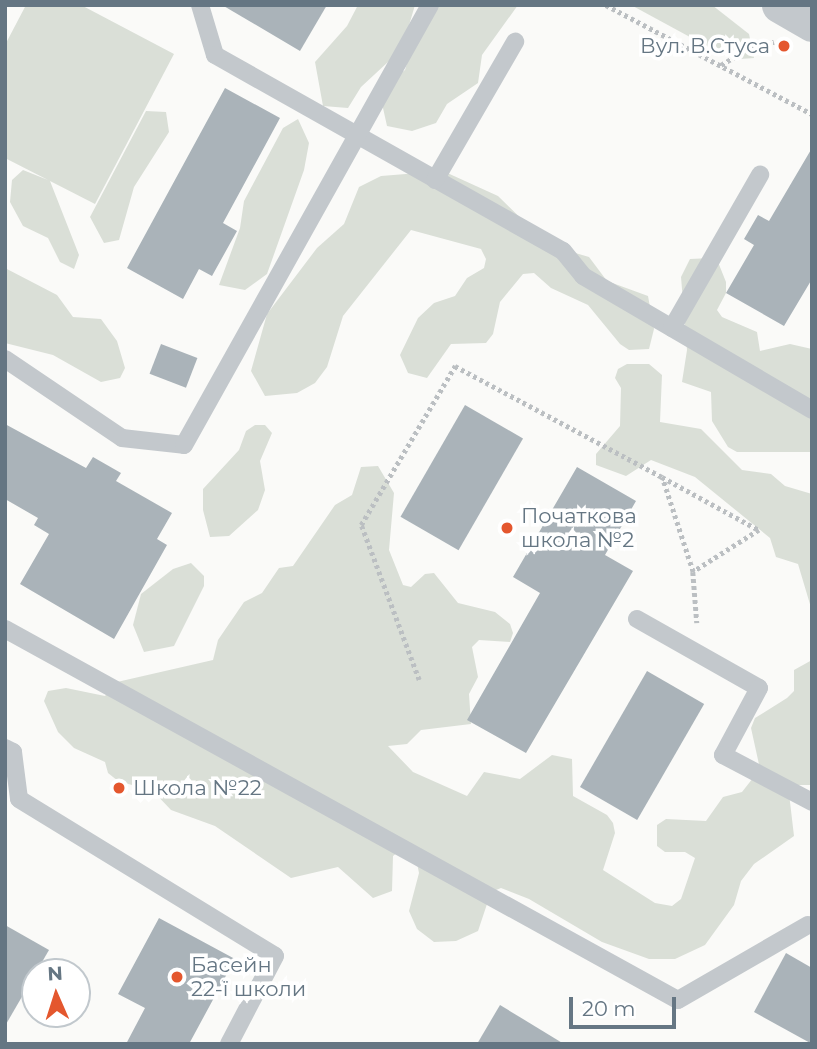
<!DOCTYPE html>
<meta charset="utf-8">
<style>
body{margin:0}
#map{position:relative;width:817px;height:1049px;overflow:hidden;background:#fafaf8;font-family:Montserrat,sans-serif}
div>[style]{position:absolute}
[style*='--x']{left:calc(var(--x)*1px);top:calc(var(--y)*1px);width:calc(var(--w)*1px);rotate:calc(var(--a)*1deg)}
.green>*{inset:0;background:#dadfd7}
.building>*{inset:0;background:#aab3b9;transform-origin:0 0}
.path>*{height:4.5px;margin-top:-2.25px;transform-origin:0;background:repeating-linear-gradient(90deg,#bbbfc2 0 3.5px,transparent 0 7px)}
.lane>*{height:18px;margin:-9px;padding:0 9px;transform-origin:9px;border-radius:9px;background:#c3c8cc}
.street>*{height:35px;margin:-17.5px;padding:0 17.5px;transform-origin:17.5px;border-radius:17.5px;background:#c3c8cc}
.dots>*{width:19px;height:19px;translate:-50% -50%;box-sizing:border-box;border:4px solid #fff;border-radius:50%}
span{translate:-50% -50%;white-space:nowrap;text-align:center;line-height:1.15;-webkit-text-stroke:7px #fff;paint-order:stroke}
.poi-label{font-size:21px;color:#657683}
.right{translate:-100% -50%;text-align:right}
.left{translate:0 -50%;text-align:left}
.frame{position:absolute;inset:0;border:7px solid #657683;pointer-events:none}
.north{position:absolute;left:21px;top:958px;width:70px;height:70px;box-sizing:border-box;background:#fff;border:2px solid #c1c8cd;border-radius:50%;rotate:357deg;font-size:19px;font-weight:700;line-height:28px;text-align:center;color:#657683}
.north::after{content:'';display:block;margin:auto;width:24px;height:32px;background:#e4572e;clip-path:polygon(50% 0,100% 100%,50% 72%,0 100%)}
.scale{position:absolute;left:569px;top:997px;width:107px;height:32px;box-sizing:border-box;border:4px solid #657683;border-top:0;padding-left:9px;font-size:21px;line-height:24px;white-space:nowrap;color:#657683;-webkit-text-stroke:5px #fff;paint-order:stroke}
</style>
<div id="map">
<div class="green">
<i style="clip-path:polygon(26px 5px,81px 5px,174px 54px,95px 204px,50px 181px,79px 255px,74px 269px,60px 262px,48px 238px,23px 226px,10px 202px,12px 180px,23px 170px,48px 180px,5px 158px,5px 45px)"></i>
<i style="clip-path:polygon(358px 5px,415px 5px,402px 49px,361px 87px,348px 108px,323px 106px,315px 62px,347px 26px)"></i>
<i style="clip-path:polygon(424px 5px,518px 5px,482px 55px,478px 83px,447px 104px,436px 123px,412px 131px,387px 126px,379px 90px,405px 70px)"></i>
<i style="clip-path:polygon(631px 5px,712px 5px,749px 34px,754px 58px,740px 59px,712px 49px)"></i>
<i style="clip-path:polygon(146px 111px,166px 112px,169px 132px,134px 187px,119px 240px,104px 243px,90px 217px)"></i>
<i style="clip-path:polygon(298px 119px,309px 143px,304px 170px,267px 274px,245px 290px,219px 285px,240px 228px,244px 201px,283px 128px)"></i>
<i style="clip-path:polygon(443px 171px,498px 196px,548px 245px,589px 257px,607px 281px,648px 296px,654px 329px,649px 349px,629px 350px,620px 344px,588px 305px,551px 288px,534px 273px,523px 274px,500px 302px,493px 334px,486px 343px,451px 344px,427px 378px,408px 373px,400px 355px,418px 318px,434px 303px,455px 296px,467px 278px,484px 268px,486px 259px,481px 249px,411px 230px,343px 316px,327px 367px,315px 383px,297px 393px,265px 396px,251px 371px,267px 314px,317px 248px,344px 224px,359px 187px,381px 176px)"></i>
<i style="clip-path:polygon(711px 258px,718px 262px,726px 282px,726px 293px,717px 310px,722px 317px,757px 332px,760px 351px,790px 344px,812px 349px,812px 452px,737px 452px,728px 447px,712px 421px,711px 392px,682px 382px,687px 350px,681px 277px,690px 259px)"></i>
<i style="clip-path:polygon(5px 268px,57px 295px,73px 317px,101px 319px,117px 341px,125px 368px,120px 378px,101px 382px,53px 355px,5px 343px)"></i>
<i style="clip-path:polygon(627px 364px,649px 364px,662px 375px,660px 422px,701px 429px,742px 470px,771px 474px,785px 486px,812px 494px,812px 611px,798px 564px,776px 557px,770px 538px,695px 477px,651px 460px,626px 476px,596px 465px,596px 454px,620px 426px,621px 388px,615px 378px,618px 369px)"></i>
<i style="clip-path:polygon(255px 425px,265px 425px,272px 433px,260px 461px,265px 490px,258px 510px,229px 536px,210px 537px,203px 510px,203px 489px,239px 450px,246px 431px)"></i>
<i style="clip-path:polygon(378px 466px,394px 493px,389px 550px,403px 585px,411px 587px,425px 574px,434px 573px,458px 603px,495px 612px,510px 624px,513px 633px,510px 642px,479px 640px,472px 647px,478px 677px,469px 694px,471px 724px,421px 730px,407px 744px,388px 746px,413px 772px,467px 796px,484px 772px,520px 779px,552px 755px,572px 759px,573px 796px,607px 815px,613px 823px,615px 833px,603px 870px,655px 903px,672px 906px,681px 899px,695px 858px,685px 852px,665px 852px,657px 846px,657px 825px,666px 819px,706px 821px,723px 797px,742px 792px,760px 769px,751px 728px,755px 718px,787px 698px,794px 691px,794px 670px,812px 660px,812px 785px,788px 785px,794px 836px,754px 864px,741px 881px,734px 905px,705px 945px,675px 959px,649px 959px,602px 942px,529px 899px,501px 888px,491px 892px,478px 931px,456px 941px,434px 942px,417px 929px,409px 911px,419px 873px,417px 863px,402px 849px,393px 856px,392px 891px,373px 898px,338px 867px,291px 878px,215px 826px,171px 810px,153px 791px,118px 781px,108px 773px,105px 762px,74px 748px,58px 732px,44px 701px,48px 691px,66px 688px,105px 696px,117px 682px,213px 660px,218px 640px,244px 602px,262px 593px,279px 568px,293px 566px,335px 505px,352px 495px,361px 467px)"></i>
<i style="clip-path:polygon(191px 563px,204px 576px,204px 586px,174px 646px,144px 652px,133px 625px,141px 594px,173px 569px)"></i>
</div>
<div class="building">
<i style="clip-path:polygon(222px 5px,327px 5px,300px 51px)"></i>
<i style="clip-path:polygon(225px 88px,280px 118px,223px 223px,237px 231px,212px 276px,199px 269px,183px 299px,127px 268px)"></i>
<i style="clip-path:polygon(812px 148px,812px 279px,784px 326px,726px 293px,754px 245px,744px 239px,758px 215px,769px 221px)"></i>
<i style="left:161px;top:344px;width:39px;height:32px;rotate:21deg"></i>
<i style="left:465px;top:405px;width:67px;height:129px;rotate:30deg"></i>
<i style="clip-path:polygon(5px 424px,86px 468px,93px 457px,121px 473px,116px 481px,172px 513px,157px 539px,167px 545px,114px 639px,20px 584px,49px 534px,34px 525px,38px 518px,5px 499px)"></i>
<i style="clip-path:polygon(577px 467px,636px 501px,605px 555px,633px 571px,526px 753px,467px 720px,540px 593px,513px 577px)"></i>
<i style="left:647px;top:671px;width:66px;height:134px;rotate:30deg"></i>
<i style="clip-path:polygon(159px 918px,235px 959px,189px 1044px,126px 1044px,145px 1008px,118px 994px)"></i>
<i style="clip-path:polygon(5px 925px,49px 950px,5px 1026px)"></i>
<i style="clip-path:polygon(786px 953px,812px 968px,812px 1044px,754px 1012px)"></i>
<i style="clip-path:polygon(500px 1005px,564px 1044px,477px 1044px)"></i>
</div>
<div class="path">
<i style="--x:606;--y:5;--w:233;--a:27.9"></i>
<i style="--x:721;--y:65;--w:29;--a:-31"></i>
<i style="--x:746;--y:50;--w:29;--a:-16"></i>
<i style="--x:693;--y:572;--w:51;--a:85.5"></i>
<i style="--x:419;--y:680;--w:165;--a:-110.5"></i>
<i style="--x:361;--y:525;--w:185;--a:-59.4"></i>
<i style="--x:455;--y:366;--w:235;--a:28.2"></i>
<i style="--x:662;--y:477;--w:111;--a:28.7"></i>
<i style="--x:759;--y:530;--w:78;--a:147.5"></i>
<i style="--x:693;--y:572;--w:100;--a:-108.1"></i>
</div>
<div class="lane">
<i style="--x:200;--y:5;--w:52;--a:73.3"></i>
<i style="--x:215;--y:55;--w:399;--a:29.4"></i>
<i style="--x:563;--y:251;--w:32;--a:51"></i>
<i style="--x:583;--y:276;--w:265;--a:30.3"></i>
<i style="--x:435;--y:180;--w:160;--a:-59.9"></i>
<i style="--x:672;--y:328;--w:177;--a:-60.1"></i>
<i style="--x:5;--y:359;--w:141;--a:34"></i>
<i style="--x:122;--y:438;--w:62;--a:6.4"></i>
<i style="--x:184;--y:445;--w:504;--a:-60.79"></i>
<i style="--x:637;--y:619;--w:140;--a:29.5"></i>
<i style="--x:759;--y:688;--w:76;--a:118.2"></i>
<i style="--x:723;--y:755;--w:101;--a:27.8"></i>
<i style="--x:5;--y:629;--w:768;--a:28.87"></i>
<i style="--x:678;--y:1000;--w:150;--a:-30"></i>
<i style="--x:5;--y:748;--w:9;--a:27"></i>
<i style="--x:13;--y:752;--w:47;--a:82.7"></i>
<i style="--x:19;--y:799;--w:300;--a:31.5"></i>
<i style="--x:275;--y:956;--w:99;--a:117.6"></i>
</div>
<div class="street">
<i style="--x:779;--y:5;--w:38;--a:30"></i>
</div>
<div class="dots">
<i style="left:784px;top:46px;background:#e4572e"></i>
<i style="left:507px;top:528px;background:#e4572e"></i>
<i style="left:119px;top:788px;background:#e4572e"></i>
<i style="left:177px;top:977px;background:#e4572e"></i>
</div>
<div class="poi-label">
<span class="right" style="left:770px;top:46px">Вул. В.Стуса</span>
<span class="left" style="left:521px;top:528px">Початкова<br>школа №2</span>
<span class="left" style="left:133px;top:788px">Школа №22</span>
<span class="left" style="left:191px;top:977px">Басейн<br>22-ї школи</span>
</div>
<div class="frame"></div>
<div class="north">N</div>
<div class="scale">20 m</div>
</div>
